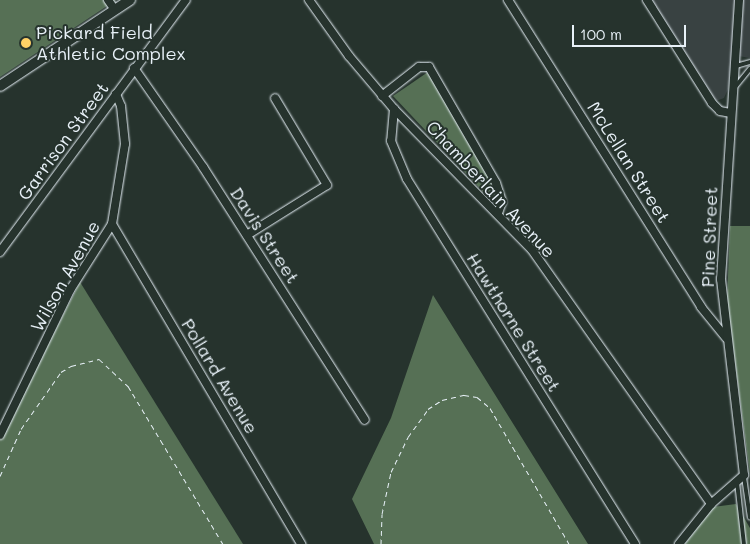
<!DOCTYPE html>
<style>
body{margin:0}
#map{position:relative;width:750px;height:544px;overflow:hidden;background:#26332d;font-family:Mali,sans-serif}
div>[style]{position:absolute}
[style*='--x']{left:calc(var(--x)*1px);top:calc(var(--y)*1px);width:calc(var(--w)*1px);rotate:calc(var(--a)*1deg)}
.built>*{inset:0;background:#394242}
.green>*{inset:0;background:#567055}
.path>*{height:1px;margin-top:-0.5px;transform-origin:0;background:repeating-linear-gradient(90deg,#e8f1f8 0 5px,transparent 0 9px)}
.roads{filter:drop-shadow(0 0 1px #e8f1f8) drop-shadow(0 0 1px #e8f1f8)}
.service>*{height:4px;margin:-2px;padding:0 2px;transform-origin:2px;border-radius:2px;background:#26332d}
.minor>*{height:8px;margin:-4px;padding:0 4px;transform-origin:4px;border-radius:4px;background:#26332d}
.secondary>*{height:10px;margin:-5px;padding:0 5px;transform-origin:5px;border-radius:5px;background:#26332d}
.dots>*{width:14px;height:14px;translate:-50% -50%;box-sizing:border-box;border:2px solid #26332d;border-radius:50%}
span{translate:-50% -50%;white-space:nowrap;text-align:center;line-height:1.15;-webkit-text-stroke:4px #26332d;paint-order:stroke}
.poi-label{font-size:18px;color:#e8f1f8}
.left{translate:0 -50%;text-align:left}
.street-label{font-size:18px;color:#e8f1f8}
.scale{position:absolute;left:572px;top:25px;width:114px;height:22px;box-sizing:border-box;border:2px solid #e8f1f8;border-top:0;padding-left:6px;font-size:15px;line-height:18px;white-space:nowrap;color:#e8f1f8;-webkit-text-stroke:4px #26332d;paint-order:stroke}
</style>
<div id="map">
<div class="built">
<i style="clip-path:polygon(651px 0,750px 0,750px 58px,732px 55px,728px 89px,724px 98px,716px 101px,711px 98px)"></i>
</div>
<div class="green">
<i style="clip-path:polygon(0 0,116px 0,0 77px)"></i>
<i style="clip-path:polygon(428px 72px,493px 183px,496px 196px,492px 201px,393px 96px)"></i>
<i style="clip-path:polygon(730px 226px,750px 226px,750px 474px,727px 302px)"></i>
<i style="clip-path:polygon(80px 282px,243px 544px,0 544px,0 439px)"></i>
<i style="clip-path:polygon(433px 295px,588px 544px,374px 544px,352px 499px,391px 418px)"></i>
<i style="clip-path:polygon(736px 504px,750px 528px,750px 544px,685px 544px,713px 507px)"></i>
</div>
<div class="path">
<i style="--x:0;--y:476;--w:51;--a:-65.9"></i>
<i style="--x:21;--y:429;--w:70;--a:-54.9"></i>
<i style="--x:61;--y:372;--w:12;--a:-31"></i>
<i style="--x:71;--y:366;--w:29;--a:-14"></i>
<i style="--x:99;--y:359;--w:40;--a:43"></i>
<i style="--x:128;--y:386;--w:184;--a:59"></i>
<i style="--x:381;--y:544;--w:30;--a:-88"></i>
<i style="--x:382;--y:514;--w:43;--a:-77.9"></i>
<i style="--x:391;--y:472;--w:39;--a:-64"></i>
<i style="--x:408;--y:437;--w:34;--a:-54"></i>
<i style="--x:428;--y:409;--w:17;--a:-33"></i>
<i style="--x:442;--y:400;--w:23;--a:-13"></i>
<i style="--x:464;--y:395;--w:13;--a:9"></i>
<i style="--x:477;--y:397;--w:17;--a:40"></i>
<i style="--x:490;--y:408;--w:157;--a:59.8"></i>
</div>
<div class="roads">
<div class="service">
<i style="--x:736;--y:66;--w:15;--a:-16"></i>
<i style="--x:736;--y:86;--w:22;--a:-51"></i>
<i style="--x:744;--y:477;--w:41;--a:81.7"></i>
<i style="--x:737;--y:482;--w:62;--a:83.6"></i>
</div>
<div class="minor">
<i style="--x:108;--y:0;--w:12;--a:55"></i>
<i style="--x:309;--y:0;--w:69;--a:54.5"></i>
<i style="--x:349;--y:56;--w:70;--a:49.7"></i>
<i style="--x:394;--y:109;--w:197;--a:45.6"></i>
<i style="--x:532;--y:250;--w:311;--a:54.8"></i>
<i style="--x:508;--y:0;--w:363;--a:57.8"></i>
<i style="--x:701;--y:307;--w:40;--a:51"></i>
<i style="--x:647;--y:0;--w:122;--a:57.7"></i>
<i style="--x:712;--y:103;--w:11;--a:45"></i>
<i style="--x:720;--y:111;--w:10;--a:11"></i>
<i style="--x:134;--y:68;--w:121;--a:55.1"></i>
<i style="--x:203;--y:167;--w:300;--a:57.4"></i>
<i style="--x:382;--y:96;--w:47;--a:-38.1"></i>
<i style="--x:419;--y:67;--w:10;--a:0"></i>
<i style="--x:429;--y:67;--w:134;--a:60"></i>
<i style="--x:496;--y:183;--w:20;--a:72"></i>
<i style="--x:502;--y:202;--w:12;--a:110"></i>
<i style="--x:394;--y:109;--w:32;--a:95"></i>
<i style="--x:391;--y:141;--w:41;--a:67.2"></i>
<i style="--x:407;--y:179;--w:430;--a:58"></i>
<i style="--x:112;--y:224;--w:372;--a:59.4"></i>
<i style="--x:247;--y:235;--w:94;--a:-32"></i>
<i style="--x:327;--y:185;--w:101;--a:-120.9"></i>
<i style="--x:0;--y:252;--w:313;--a:-53.6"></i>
<i style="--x:0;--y:435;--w:161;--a:-64.2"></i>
<i style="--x:70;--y:290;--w:78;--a:-57.5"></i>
<i style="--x:112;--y:224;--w:81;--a:-80.8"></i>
<i style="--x:125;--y:144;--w:38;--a:-96"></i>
<i style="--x:121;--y:106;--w:13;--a:-113"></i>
<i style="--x:679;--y:544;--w:51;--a:-51.3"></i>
<i style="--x:711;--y:504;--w:44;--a:-41.3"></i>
<i style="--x:744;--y:475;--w:197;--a:-96.7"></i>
<i style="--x:721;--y:279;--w:280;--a:-86.3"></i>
</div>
<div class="secondary">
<i style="--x:0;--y:86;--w:156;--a:-33.5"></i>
</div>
</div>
<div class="dots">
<i style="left:26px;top:43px;background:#ffd166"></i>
</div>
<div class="poi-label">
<span class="left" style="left:36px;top:43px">Pickard Field<br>Athletic Complex</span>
</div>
<div class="street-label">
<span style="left:63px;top:141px;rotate:-54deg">Garrison Street</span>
<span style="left:629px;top:162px;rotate:58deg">McLellan Street</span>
<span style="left:491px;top:189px;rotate:47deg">Chamberlain Avenue</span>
<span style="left:265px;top:235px;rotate:57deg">Davis Street</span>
<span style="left:709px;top:237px;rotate:-88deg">Pine Street</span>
<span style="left:65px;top:276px;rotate:-61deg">Wilson Avenue</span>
<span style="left:514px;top:322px;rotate:58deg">Hawthorne Street</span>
<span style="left:220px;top:376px;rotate:59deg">Pollard Avenue</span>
</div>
<div class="scale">100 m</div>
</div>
